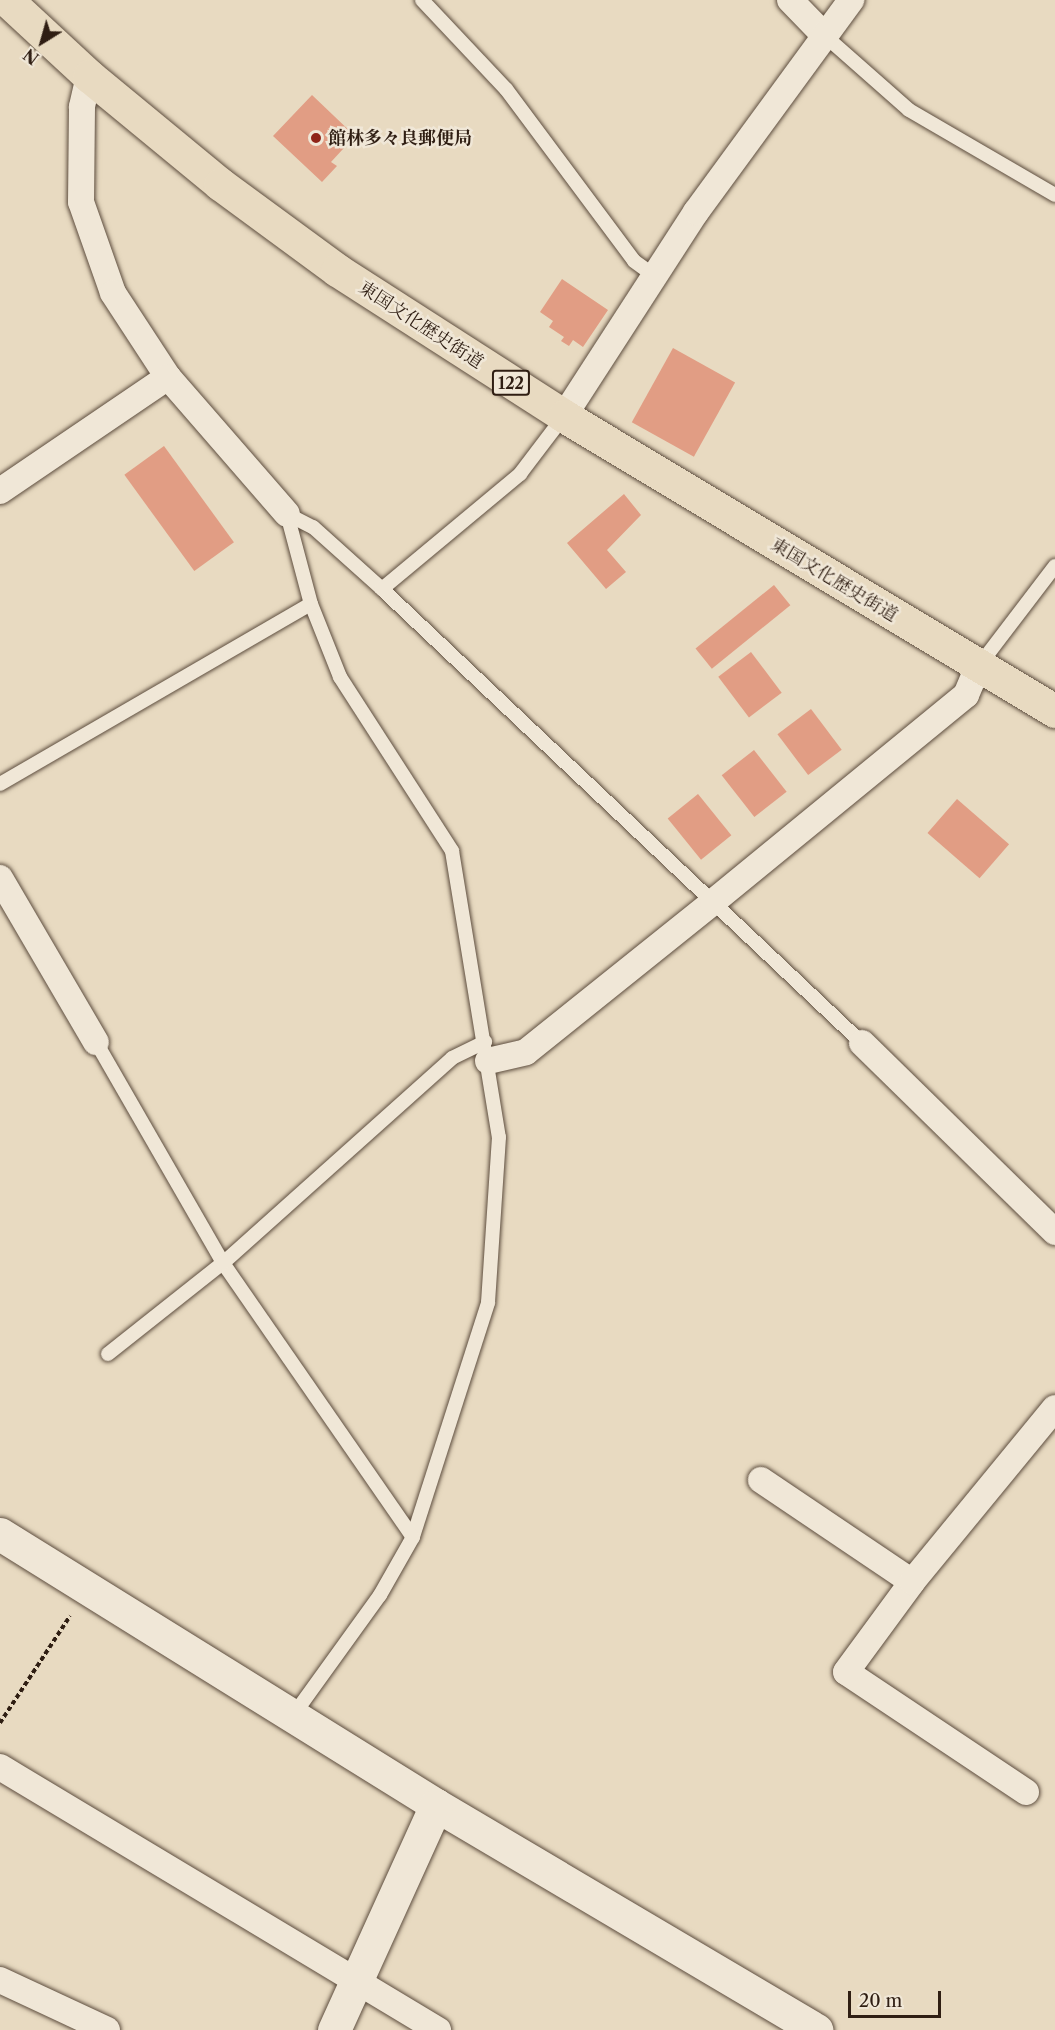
<!DOCTYPE html>
<meta charset="utf-8">
<style>
body{margin:0}
#map{position:relative;width:1055px;height:2030px;overflow:hidden;background:#e8dac1;font-family:"Libre Caslon Text","Noto Serif JP",serif}
div>[style]{position:absolute}
[style*='--x']{left:calc(var(--x)*1px);top:calc(var(--y)*1px);width:calc(var(--w)*1px);rotate:calc(var(--a)*1deg)}
.building>*{inset:0;background:#e19d84;transform-origin:0 0}
.path>*{height:4px;margin-top:-2px;transform-origin:0;background:repeating-linear-gradient(90deg,#2f1e13 0 4.5px,transparent 0 7.5px)}
.roads{filter:drop-shadow(0 0 2px #5d4d3e) drop-shadow(0 0 2px #5d4d3e)}
.service>*{height:14px;margin:-7px;padding:0 7px;transform-origin:7px;border-radius:7px;background:#f0e7d7}
.minor>*{height:26px;margin:-13px;padding:0 13px;transform-origin:13px;border-radius:13px;background:#f0e7d7}
.tertiary>*{height:33px;margin:-16.5px;padding:0 16.5px;transform-origin:16.5px;border-radius:16.5px;background:#f0e7d7}
.trunk>*{height:33px;margin:-16.5px;padding:0 16.5px;transform-origin:16.5px;border-radius:16.5px;background:#e8dac1}
.dots>*{width:16px;height:16px;translate:-50% -50%;box-sizing:border-box;border:3px solid #f0e7d7;border-radius:50%}
span{translate:-50% -50%;white-space:nowrap;text-align:center;line-height:1.15;-webkit-text-stroke:5px #f0e7d7;paint-order:stroke}
.shield-label span{padding:2px 4px;background:#f0e7d7;border:2px solid;border-radius:4px;-webkit-text-stroke-width:0}
.shield-label{font-size:16px;color:#2f1e13;font-weight:700}
.poi-label{font-size:18px;color:#2f1e13;font-weight:700}
.left{translate:0 -50%;text-align:left}
.street-label{font-size:18px;color:#2f1e13}
.north{position:absolute;left:12px;top:12px;width:60px;height:60px;-webkit-text-stroke:4px #f0e7d7;paint-order:stroke;rotate:217deg;font-size:16px;font-weight:700;line-height:24px;text-align:center;color:#2f1e13}
.north::after{content:'';display:block;margin:auto;width:21px;height:27px;background:#2f1e13;clip-path:polygon(50% 0,100% 100%,50% 72%,0 100%)}
.scale{position:absolute;left:848px;top:1991px;width:93px;height:27px;box-sizing:border-box;border:3px solid #2f1e13;border-top:0;padding-left:8px;font-size:18px;line-height:21px;white-space:nowrap;color:#2f1e13;-webkit-text-stroke:4px #f0e7d7;paint-order:stroke}
</style>
<div id="map">
<div class="building">
<i style="clip-path:polygon(312px 95px,355px 136px,331px 162px,337px 166px,322px 182px,273px 136px)"></i>
<i style="clip-path:polygon(562px 279px,608px 310px,583px 347px,573px 340px,569px 346px,561px 341px,564px 337px,549px 327px,553px 321px,540px 312px)"></i>
<i style="left:673px;top:348px;width:71px;height:85px;rotate:29deg"></i>
<i style="left:164px;top:446px;width:119px;height:49px;rotate:54deg"></i>
<i style="clip-path:polygon(624px 494px,641px 515px,607px 550px,626px 572px,606px 589px,567px 543px)"></i>
<i style="left:774px;top:585px;width:26px;height:101px;rotate:51deg"></i>
<i style="left:751px;top:652px;width:51px;height:41px;rotate:53deg"></i>
<i style="left:811px;top:709px;width:51px;height:42px;rotate:53deg"></i>
<i style="left:754px;top:750px;width:53px;height:41px;rotate:52deg"></i>
<i style="left:698px;top:794px;width:53px;height:39px;rotate:51deg"></i>
<i style="left:957px;top:799px;width:69px;height:45px;rotate:41deg"></i>
</div>
<div class="path">
<i style="--x:0;--y:1723;--w:128;--a:-56.8"></i>
</div>
<div class="roads">
<div class="service">
<i style="--x:422;--y:0;--w:122;--a:46.7"></i>
<i style="--x:506;--y:89;--w:214;--a:53.3"></i>
<i style="--x:634;--y:261;--w:26;--a:36"></i>
<i style="--x:824;--y:35;--w:113;--a:41.4"></i>
<i style="--x:909;--y:110;--w:169;--a:30.2"></i>
<i style="--x:287;--y:514;--w:93;--a:75.1"></i>
<i style="--x:311;--y:604;--w:79;--a:68.3"></i>
<i style="--x:340;--y:677;--w:207;--a:57.2"></i>
<i style="--x:452;--y:851;--w:290;--a:80.7"></i>
<i style="--x:499;--y:1137;--w:166;--a:93.8"></i>
<i style="--x:488;--y:1303;--w:246;--a:107.8"></i>
<i style="--x:413;--y:1537;--w:67;--a:119.6"></i>
<i style="--x:380;--y:1595;--w:145;--a:125.8"></i>
<i style="--x:287;--y:514;--w:29;--a:27"></i>
<i style="--x:313;--y:527;--w:93;--a:41.9"></i>
<i style="--x:382;--y:589;--w:661;--a:43.41"></i>
<i style="--x:382;--y:589;--w:180;--a:-39.8"></i>
<i style="--x:520;--y:474;--w:73;--a:-52.8"></i>
<i style="--x:978;--y:667;--w:127;--a:-52.7"></i>
<i style="--x:0;--y:784;--w:359;--a:-30.1"></i>
<i style="--x:96;--y:1042;--w:255;--a:60.1"></i>
<i style="--x:223;--y:1263;--w:333;--a:55.3"></i>
<i style="--x:108;--y:1354;--w:147;--a:-38.4"></i>
<i style="--x:223;--y:1263;--w:307;--a:-41.8"></i>
<i style="--x:452;--y:1058;--w:37;--a:-26"></i>
</div>
<div class="minor">
<i style="--x:790;--y:0;--w:49;--a:45.8"></i>
<i style="--x:89;--y:76;--w:32;--a:103"></i>
<i style="--x:82;--y:107;--w:95;--a:90.6"></i>
<i style="--x:81;--y:202;--w:96;--a:70.6"></i>
<i style="--x:113;--y:293;--w:100;--a:56.8"></i>
<i style="--x:168;--y:377;--w:181;--a:49"></i>
<i style="--x:564;--y:416;--w:243;--a:-57.1"></i>
<i style="--x:696;--y:212;--w:263;--a:-53.8"></i>
<i style="--x:0;--y:491;--w:203;--a:-34.2"></i>
<i style="--x:0;--y:878;--w:190;--a:59.7"></i>
<i style="--x:862;--y:1043;--w:270;--a:44.4"></i>
<i style="--x:488;--y:1061;--w:39;--a:-13"></i>
<i style="--x:526;--y:1052;--w:240;--a:-38.7"></i>
<i style="--x:713;--y:902;--w:327;--a:-39.3"></i>
<i style="--x:966;--y:695;--w:30;--a:-67"></i>
<i style="--x:761;--y:1480;--w:182;--a:34"></i>
<i style="--x:0;--y:1767;--w:511;--a:30.98"></i>
<i style="--x:1026;--y:1792;--w:216;--a:-146.3"></i>
<i style="--x:846;--y:1672;--w:112;--a:-53.7"></i>
<i style="--x:912;--y:1582;--w:225;--a:-50.6"></i>
<i style="--x:0;--y:1980;--w:118;--a:25"></i>
</div>
<div class="tertiary">
<i style="--x:0;--y:1534;--w:513;--a:31.86"></i>
<i style="--x:436;--y:1805;--w:442;--a:30.6"></i>
<i style="--x:334;--y:2030;--w:247;--a:-65.6"></i>
</div>
<div class="trunk">
<i style="--x:7;--y:0;--w:112;--a:42.8"></i>
<i style="--x:89;--y:76;--w:170;--a:39.5"></i>
<i style="--x:220;--y:184;--w:145;--a:36.3"></i>
<i style="--x:337;--y:270;--w:270;--a:32.7"></i>
<i style="--x:564;--y:416;--w:573;--a:31"></i>
</div>
</div>
<div class="dots">
<i style="left:316px;top:138px;background:#8f2418"></i>
</div>
<div class="shield-label">
<span style="left:511px;top:383px">122</span>
</div>
<div class="poi-label">
<span class="left" style="left:328px;top:138px">館林多々良郵便局</span>
</div>
<div class="street-label">
<span style="left:421px;top:325px;rotate:33deg">東国文化歴史街道</span>
<span style="left:834px;top:580px;rotate:31deg">東国文化歴史街道</span>
</div>
<div class="north">N</div>
<div class="scale">20 m</div>
</div>
